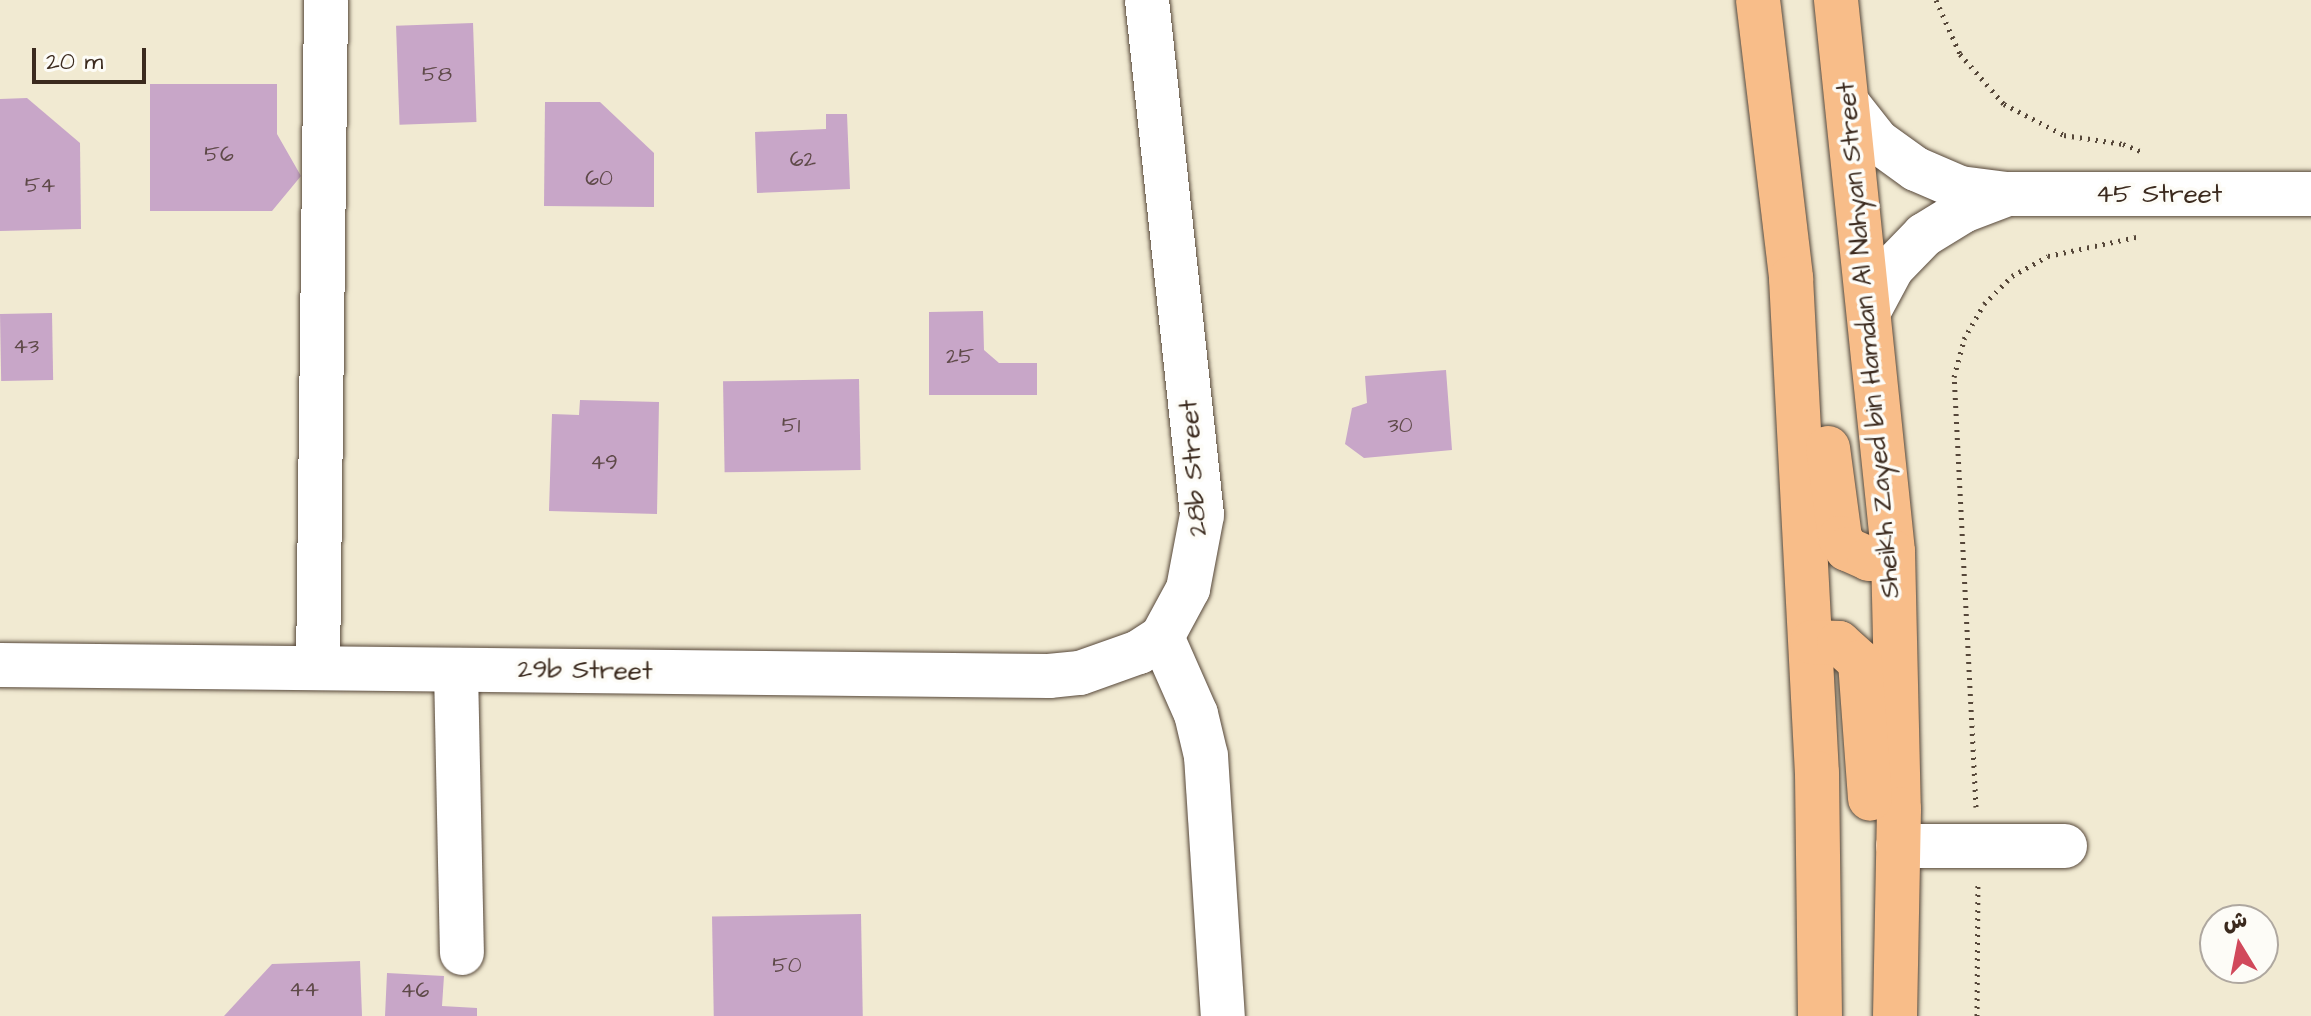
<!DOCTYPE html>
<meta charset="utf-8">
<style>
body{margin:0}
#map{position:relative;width:2311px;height:1016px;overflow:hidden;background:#f1ead2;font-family:"Architects Daughter","Playpen Sans Arabic",sans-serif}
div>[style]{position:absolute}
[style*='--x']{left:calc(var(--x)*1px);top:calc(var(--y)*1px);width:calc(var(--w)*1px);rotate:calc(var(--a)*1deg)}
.building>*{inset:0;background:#c8a6c8;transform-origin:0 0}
.path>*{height:5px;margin-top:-2.5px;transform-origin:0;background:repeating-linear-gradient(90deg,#564739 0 2px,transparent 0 8px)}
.roads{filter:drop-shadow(0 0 2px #564739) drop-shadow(0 0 2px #564739)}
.minor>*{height:44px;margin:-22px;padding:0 22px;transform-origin:22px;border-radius:22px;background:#fff}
.major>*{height:44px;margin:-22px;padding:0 22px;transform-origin:22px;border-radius:22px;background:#f8bd89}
span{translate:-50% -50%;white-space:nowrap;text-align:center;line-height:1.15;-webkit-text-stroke:7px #fdfcf7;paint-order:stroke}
.number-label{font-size:22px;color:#5e4948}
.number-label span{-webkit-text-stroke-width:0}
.street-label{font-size:26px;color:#3b2a1e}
.north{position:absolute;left:2199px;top:904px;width:80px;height:80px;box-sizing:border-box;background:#fdfcf7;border:2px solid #afa8a0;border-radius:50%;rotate:350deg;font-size:22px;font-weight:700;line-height:32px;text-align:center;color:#3b2a1e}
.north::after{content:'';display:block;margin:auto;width:28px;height:36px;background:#d1495b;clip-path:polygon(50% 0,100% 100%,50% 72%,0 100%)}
.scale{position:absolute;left:32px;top:48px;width:114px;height:36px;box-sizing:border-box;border:4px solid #3b2a1e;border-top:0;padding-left:10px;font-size:24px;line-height:28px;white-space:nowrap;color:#3b2a1e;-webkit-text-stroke:6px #fdfcf7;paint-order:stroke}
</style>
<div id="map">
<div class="building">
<i style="left:473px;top:23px;width:99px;height:77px;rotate:88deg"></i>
<i style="clip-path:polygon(150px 84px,277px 84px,277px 134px,301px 176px,272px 211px,150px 211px)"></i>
<i style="clip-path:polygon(27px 98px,80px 143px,81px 229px,0 231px,0 99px)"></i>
<i style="clip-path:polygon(545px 102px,600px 102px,654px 153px,654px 207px,544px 206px)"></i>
<i style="clip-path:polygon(826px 114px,847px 114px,850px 189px,757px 193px,755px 132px,826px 129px)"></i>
<i style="clip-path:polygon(983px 311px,984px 350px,999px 363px,1037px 363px,1037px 395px,929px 395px,929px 312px)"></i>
<i style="left:52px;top:313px;width:67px;height:52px;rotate:89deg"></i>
<i style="clip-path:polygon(1446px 370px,1452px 450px,1364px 458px,1345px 444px,1352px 408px,1367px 403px,1365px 376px)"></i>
<i style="left:859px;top:379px;width:91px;height:136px;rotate:89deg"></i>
<i style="clip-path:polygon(580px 400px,659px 402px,657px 514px,549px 511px,552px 414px,579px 415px)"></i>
<i style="left:861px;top:914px;width:102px;height:149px;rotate:89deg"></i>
<i style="clip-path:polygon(360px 961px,362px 1016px,224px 1016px,272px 964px)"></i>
<i style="clip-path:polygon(387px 973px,444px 976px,442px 1006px,477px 1008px,477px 1016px,385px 1016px)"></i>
</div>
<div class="path">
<i style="--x:1936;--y:0;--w:59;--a:66"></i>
<i style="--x:1960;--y:54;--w:67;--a:48.7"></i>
<i style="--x:2004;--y:104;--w:68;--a:27.3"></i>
<i style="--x:2064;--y:135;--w:60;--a:8.7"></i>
<i style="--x:2123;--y:144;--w:22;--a:22"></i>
<i style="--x:1976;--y:807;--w:431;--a:-92.9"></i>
<i style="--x:1954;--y:377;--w:39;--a:-75"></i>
<i style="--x:1964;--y:339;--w:40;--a:-60.3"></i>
<i style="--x:1984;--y:304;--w:40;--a:-45"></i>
<i style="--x:2012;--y:276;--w:41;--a:-29.1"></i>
<i style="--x:2048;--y:256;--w:91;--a:-12.1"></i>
<i style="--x:1977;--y:1016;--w:131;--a:-89.6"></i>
</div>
<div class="roads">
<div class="minor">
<i style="--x:1847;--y:103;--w:48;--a:51.7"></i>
<i style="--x:1877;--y:141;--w:48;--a:35.7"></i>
<i style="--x:1916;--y:169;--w:48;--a:23.4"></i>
<i style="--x:1960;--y:188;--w:47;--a:7.3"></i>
<i style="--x:2007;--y:194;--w:304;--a:0"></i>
<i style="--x:1870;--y:309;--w:47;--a:-61.8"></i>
<i style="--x:1892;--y:268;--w:46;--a:-45.9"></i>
<i style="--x:1924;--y:235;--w:46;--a:-31.6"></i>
<i style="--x:1963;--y:211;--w:45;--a:-20.9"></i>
<i style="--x:1162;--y:637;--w:84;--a:66.2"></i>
<i style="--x:1196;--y:714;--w:43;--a:76.6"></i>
<i style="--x:1206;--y:756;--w:261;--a:86.3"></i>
<i style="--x:0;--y:665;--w:1049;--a:0.6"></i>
<i style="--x:1049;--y:676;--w:31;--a:-6"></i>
<i style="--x:1080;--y:673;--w:63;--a:-19.6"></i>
<i style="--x:1139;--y:652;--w:27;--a:-33"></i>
<i style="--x:1162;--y:637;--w:55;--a:-61.6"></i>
<i style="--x:1188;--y:589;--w:75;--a:-79.3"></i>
<i style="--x:1202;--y:515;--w:518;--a:-96.1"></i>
<i style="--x:318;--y:668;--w:668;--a:-89.31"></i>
<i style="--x:456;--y:670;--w:283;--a:88.8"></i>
<i style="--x:1898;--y:846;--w:167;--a:0"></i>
</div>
<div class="major">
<i style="--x:1758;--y:0;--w:280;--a:83.2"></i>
<i style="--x:1791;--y:278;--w:496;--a:87"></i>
<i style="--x:1817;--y:773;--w:243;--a:89.3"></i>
<i style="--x:1836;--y:0;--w:555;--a:84.1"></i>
<i style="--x:1893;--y:552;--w:257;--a:88.7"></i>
<i style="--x:1899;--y:809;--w:207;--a:91.1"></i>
<i style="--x:1828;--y:448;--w:91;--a:82.4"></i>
<i style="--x:1840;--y:538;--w:13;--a:58"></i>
<i style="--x:1847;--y:549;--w:24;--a:24"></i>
<i style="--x:1869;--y:559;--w:25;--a:-16"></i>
<i style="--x:1812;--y:642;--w:27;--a:2"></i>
<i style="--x:1839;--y:643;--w:28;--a:42"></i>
<i style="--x:1860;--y:662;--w:137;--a:85.8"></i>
</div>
</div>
<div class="number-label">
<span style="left:437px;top:75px">58</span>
<span style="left:219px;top:155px">56</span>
<span style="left:803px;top:160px">62</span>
<span style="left:599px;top:179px">60</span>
<span style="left:40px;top:186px">54</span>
<span style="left:26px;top:347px">43</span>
<span style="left:960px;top:357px">25</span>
<span style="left:791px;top:426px">51</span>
<span style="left:1400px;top:426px">30</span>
<span style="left:604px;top:463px">49</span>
<span style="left:787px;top:966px">50</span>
<span style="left:304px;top:990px">44</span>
<span style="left:415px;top:991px">46</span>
</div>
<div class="street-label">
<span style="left:2159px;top:195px">45 Street</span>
<span style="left:1869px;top:340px;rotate:-95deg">Sheikh Zayed bin Hamdan Al Nahyan Street</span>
<span style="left:1194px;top:468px;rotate:-94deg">28b Street</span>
<span style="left:585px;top:671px;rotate:1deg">29b Street</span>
</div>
<div class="north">ش</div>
<div class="scale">20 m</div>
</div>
